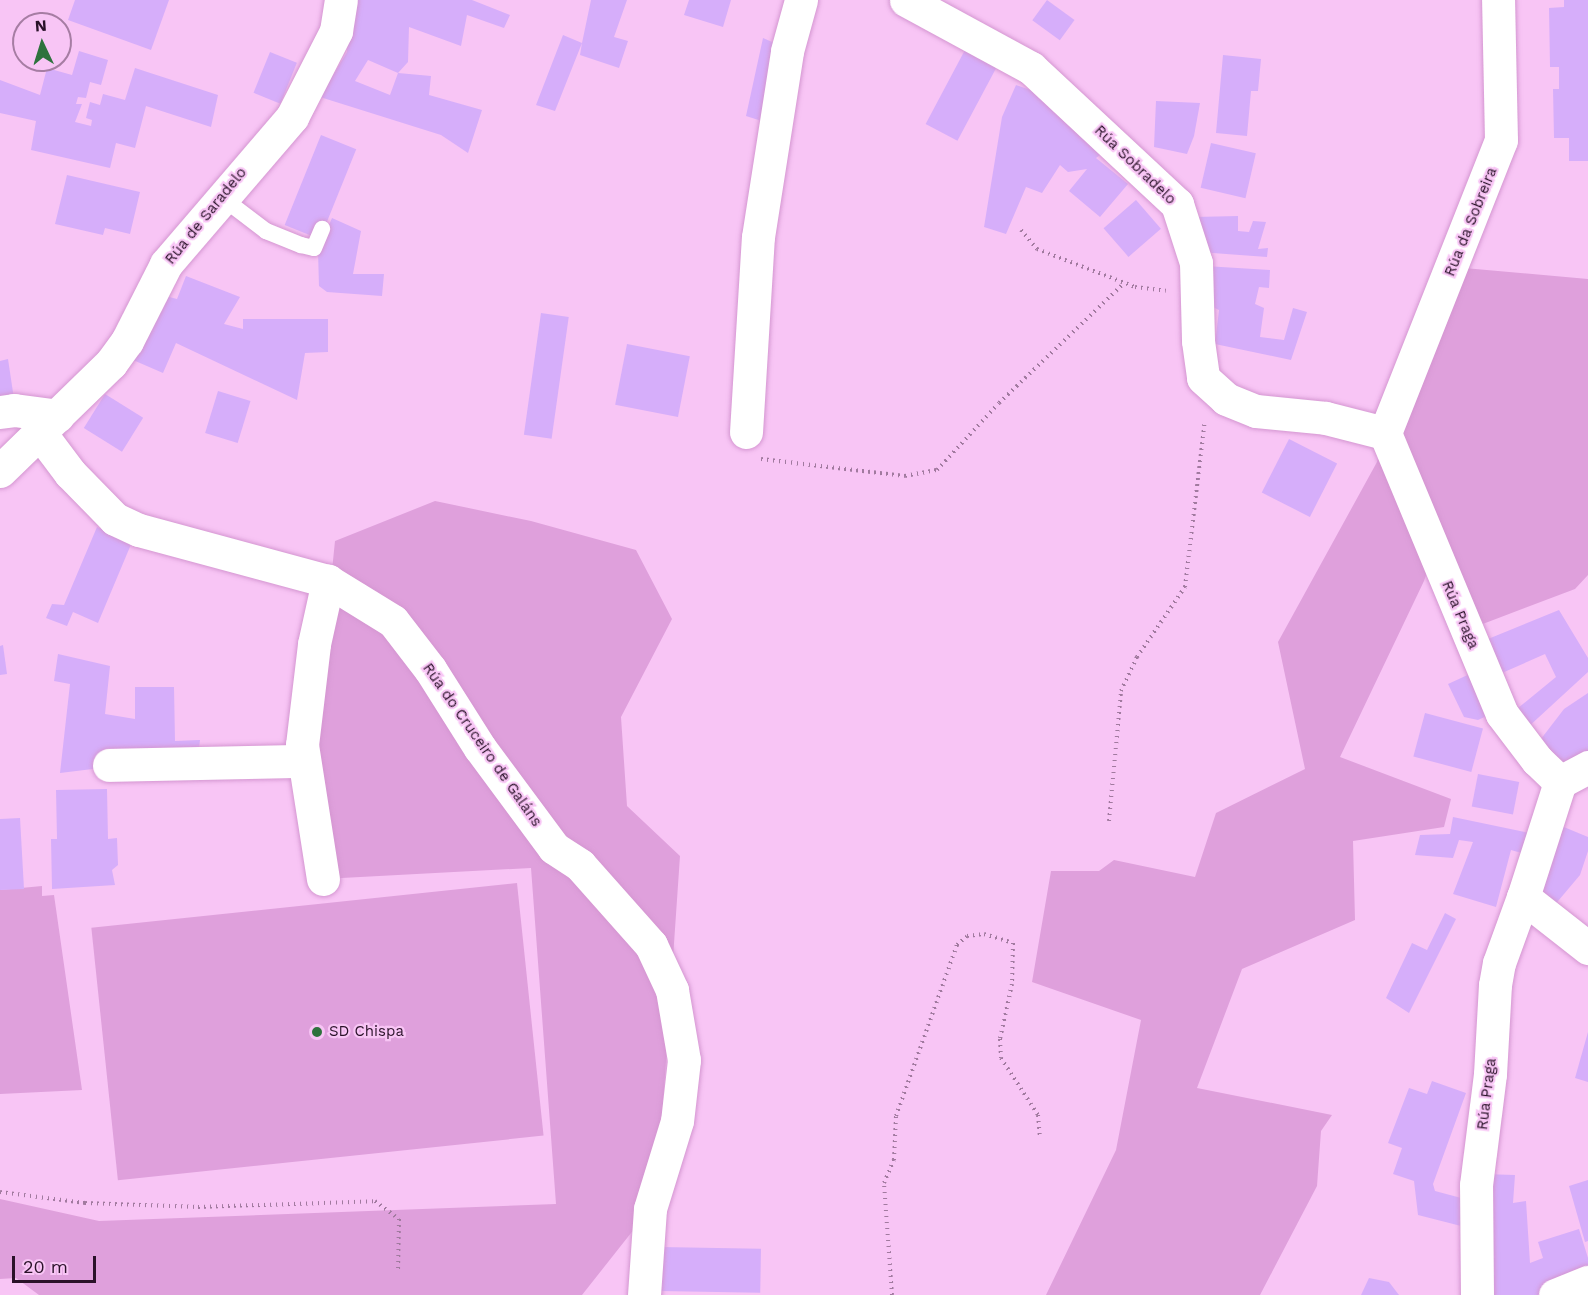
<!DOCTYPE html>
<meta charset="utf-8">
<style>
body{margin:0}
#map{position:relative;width:1588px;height:1295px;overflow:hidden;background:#f8c5f5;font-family:"Work Sans",sans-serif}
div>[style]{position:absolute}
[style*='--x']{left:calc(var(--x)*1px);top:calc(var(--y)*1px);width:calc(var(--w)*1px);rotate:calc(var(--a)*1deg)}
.green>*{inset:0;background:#dfa0dc;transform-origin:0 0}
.building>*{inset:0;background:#d6aefa;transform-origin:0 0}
.path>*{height:4px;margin-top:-2px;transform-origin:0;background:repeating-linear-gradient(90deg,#a17a9f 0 1.5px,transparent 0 6px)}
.roads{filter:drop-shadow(0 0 2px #d496d1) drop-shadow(0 0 2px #d496d1)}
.lane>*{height:16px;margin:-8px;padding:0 8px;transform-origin:8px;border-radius:8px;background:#fff}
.street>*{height:33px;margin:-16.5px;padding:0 16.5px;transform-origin:16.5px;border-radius:16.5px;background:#fff}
.dots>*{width:16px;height:16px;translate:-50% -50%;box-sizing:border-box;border:3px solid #f8c5f5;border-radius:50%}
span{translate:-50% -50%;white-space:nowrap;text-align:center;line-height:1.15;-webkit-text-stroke:4.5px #f8c5f5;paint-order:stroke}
.street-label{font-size:15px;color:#2a1229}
.poi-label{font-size:15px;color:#2a1229}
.left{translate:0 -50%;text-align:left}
.north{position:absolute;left:12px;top:12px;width:60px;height:60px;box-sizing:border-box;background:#f8c5f5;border:2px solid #a67da3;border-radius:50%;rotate:356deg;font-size:16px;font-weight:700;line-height:24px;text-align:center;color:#2a1229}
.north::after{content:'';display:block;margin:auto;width:21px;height:27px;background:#2e723d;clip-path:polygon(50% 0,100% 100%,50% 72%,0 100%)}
.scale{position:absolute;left:12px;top:1256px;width:84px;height:27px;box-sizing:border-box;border:3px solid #2a1229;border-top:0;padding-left:8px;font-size:18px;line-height:21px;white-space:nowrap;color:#2a1229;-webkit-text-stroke:4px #f8c5f5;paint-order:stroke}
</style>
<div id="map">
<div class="green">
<i style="clip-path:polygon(1453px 267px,1588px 279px,1588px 575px,1575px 589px,1467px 630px,1433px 554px,1424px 581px,1340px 757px,1451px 799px,1444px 827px,1353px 841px,1355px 920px,1242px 969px,1197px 1088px,1332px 1115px,1321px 1131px,1317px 1186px,1260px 1295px,1046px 1295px,1116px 1150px,1141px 1020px,1032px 982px,1051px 871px,1099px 871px,1114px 860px,1195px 877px,1216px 813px,1305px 769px,1278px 642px,1377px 462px,1385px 433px)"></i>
<i style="clip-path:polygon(435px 501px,531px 521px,636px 550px,672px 619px,621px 717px,627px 806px,680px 856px,658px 1177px,650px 1209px,582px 1295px,39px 1295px,16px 1278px,0 1279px,0 1199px,99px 1221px,556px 1204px,531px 868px,323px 879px,308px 806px,335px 541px)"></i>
<i style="left:517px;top:883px;width:254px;height:428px;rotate:84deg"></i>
<i style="clip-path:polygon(42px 886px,42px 896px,54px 895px,82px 1090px,0 1094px,0 890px)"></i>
</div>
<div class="building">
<i style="clip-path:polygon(75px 0,169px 0,151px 50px,68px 20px)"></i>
<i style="clip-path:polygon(350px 0,472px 0,510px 15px,504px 28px,467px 15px,461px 46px,409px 27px,408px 62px,398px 73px,368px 60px,355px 81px,390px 95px,398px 73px,431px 76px,429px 95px,482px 110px,468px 153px,441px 135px,320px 97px,347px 52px)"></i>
<i style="clip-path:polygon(591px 0,627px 0,614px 37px,628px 41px,619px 68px,580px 55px,582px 43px,555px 111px,536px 105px,563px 35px,582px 43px)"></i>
<i style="clip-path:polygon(689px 0,731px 0,723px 27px,684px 15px)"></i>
<i style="left:1047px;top:0;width:34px;height:25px;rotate:36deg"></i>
<i style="clip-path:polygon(1564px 0,1588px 0,1588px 161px,1569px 161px,1569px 138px,1554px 138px,1553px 89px,1559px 89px,1559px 67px,1550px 67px,1549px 8px,1564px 7px)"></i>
<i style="clip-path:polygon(763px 38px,779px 45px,771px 124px,746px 116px)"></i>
<i style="left:966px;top:48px;width:36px;height:86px;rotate:28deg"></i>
<i style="clip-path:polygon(79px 51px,108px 60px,101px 85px,90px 82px,86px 98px,78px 97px,76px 104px,82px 104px,75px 122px,91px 126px,92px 120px,86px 118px,90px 102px,100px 105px,103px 94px,125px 100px,135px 68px,218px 95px,211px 127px,146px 106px,135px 148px,116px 143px,110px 168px,31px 150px,36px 121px,0 113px,0 80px,40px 95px,47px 68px,72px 75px)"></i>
<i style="left:270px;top:52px;width:29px;height:44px;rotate:22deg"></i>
<i style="clip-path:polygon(1223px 55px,1261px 59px,1258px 91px,1251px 91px,1247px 136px,1216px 133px)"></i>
<i style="clip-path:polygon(1016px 85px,1048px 96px,1105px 151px,1096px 158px,1128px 184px,1100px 217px,1069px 191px,1087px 169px,1068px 172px,1060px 165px,1042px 193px,1026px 187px,1006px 234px,984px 227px,1002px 117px)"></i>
<i style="clip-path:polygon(1156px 101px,1200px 103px,1194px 136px,1187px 154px,1154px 147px)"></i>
<i style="left:321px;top:135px;width:38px;height:97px;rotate:22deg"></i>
<i style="left:1211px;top:143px;width:46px;height:46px;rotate:13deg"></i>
<i style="clip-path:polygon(67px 175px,140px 192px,130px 234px,105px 228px,103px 235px,55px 224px)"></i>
<i style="left:1136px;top:200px;width:38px;height:43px;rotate:49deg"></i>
<i style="clip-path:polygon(1238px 216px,1238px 231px,1249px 232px,1253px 221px,1266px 222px,1258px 249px,1268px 248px,1267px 257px,1199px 252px,1195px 217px)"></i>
<i style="clip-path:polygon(332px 218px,361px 231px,353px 274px,384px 274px,382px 296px,327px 292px,319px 286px,318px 251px)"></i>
<i style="clip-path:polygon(1205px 266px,1270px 270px,1269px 288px,1259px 287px,1255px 304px,1264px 308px,1260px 337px,1284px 340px,1293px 308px,1307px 312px,1291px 360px,1215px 344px,1219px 310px,1206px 304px)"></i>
<i style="clip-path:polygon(186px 276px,240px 297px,224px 324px,243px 329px,243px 319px,328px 319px,328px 352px,305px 353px,297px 400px,176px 343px,163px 373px,133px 360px,162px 295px,177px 299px)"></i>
<i style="left:541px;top:313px;width:28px;height:123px;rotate:8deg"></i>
<i style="left:627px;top:344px;width:64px;height:62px;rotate:11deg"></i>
<i style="clip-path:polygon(8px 359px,14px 399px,0 401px,0 361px)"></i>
<i style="left:218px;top:391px;width:34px;height:44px;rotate:17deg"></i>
<i style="left:105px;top:394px;width:45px;height:40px;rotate:32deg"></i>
<i style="left:1289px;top:439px;width:54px;height:60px;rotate:27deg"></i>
<i style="clip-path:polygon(97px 527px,132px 542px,98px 623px,73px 612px,67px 626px,46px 618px,52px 604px,64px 605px)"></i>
<i style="clip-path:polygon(1559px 610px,1588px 658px,1588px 672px,1526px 729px,1512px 713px,1556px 677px,1545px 654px,1502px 673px,1488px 639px)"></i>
<i style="clip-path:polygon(3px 645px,7px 674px,0 675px,0 646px)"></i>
<i style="clip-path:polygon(58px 654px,110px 666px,105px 714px,135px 719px,135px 687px,174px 687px,175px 741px,200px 740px,198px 756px,60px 773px,70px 684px,54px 681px)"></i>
<i style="clip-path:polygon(1472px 673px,1491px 714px,1478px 720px,1464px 717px,1448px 684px)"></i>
<i style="clip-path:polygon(1588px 693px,1588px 757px,1559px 766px,1534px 748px,1564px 709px)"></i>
<i style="left:1425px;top:713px;width:60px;height:45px;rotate:15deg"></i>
<i style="left:1478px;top:774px;width:42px;height:33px;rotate:11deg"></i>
<i style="clip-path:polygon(107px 789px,108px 839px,117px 838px,118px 865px,112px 870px,115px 885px,52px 889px,51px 839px,57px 839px,56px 790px)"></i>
<i style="clip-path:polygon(1453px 817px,1529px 833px,1525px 854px,1511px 850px,1496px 907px,1453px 894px,1473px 842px,1459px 840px,1453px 858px,1415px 855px,1420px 835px,1450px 834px)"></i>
<i style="clip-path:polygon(20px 818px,24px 889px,0 890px,0 819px)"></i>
<i style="clip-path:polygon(1559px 825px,1588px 837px,1588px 851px,1580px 875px,1553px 907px,1533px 888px)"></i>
<i style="clip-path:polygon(1445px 913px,1456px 919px,1409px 1013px,1386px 998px,1412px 943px,1427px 950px)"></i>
<i style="clip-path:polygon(1588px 1032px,1588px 1082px,1575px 1078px)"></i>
<i style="clip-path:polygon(1432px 1081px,1466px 1093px,1433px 1184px,1435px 1191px,1465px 1199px,1465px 1227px,1418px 1215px,1414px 1181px,1393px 1174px,1402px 1148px,1388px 1143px,1409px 1088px,1427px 1094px)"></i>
<i style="clip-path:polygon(1483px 1174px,1515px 1175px,1513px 1203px,1526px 1201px,1530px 1263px,1543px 1258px,1538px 1242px,1579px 1229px,1588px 1258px,1588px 1278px,1540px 1295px,1485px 1295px)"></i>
<i style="clip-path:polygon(1588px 1180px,1588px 1241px,1585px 1242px,1569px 1186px)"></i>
<i style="left:660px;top:1247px;width:101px;height:44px;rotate:1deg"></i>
<i style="clip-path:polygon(1369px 1278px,1389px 1282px,1399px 1295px,1361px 1295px)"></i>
</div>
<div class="path">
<i style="--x:1021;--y:230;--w:25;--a:50"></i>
<i style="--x:1037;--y:249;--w:105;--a:21.2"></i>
<i style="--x:1135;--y:287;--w:31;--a:7"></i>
<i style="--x:761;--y:459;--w:145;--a:6.7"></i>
<i style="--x:905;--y:476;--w:33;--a:-11"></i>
<i style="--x:937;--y:470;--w:91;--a:-47.2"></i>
<i style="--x:999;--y:403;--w:173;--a:-43.8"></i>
<i style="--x:1109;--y:821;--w:131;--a:-84.7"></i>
<i style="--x:1121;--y:691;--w:38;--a:-65"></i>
<i style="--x:1137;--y:657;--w:85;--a:-55.6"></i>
<i style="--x:1185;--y:587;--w:168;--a:-83.2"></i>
<i style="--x:0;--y:1192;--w:86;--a:7.4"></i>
<i style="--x:85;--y:1203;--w:113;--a:2"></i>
<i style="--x:198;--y:1207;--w:177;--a:-1.9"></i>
<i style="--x:375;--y:1201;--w:30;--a:37"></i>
<i style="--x:399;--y:1219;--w:52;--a:91.1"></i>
<i style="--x:892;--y:1295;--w:112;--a:-94.1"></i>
<i style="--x:884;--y:1183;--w:25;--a:-67"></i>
<i style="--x:894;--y:1160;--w:44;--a:-87.4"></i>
<i style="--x:896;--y:1116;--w:182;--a:-70.4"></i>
<i style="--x:957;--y:945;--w:13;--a:-42"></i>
<i style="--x:967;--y:936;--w:17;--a:-7"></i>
<i style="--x:984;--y:934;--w:30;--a:17"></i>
<i style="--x:1013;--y:943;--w:41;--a:91.4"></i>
<i style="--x:1012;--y:984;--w:56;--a:102.3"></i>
<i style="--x:1000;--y:1039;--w:19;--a:87"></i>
<i style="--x:1001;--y:1058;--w:68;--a:57"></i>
<i style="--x:1038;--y:1115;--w:21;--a:85"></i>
</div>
<div class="roads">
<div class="lane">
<i style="--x:220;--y:196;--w:58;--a:37.3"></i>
<i style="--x:266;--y:231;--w:38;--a:22"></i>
<i style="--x:301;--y:245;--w:13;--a:13"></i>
<i style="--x:314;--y:248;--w:21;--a:-67"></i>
</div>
<div class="street">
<i style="--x:906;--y:0;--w:142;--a:28.5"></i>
<i style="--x:1031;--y:68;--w:200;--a:43"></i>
<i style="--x:1177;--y:204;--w:62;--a:72.1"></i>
<i style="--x:1196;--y:263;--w:78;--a:88.5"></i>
<i style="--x:1198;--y:341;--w:37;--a:82"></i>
<i style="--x:1203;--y:378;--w:31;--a:42"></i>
<i style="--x:1226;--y:399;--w:32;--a:22"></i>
<i style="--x:1256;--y:411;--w:70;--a:5.7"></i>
<i style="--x:1326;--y:418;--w:61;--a:14.3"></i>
<i style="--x:0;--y:412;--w:14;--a:-8"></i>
<i style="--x:14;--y:410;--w:44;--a:7.8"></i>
<i style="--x:746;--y:432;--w:195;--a:-86.5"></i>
<i style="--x:758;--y:237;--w:188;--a:-81.1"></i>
<i style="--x:787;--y:51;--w:53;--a:-74.6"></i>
<i style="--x:40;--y:433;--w:50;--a:53.1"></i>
<i style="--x:70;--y:473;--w:64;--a:45.6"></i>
<i style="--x:115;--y:519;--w:26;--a:25"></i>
<i style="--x:139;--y:530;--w:196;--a:15.1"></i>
<i style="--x:328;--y:581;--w:76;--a:31.6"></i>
<i style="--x:393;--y:621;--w:61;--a:52.4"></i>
<i style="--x:430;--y:669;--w:93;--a:57.7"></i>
<i style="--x:480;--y:748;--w:124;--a:53.5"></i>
<i style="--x:554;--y:848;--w:31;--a:33"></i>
<i style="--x:580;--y:865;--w:107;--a:48.4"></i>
<i style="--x:651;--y:945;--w:50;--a:65"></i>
<i style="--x:672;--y:990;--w:71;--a:80.3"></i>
<i style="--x:684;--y:1060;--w:61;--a:96.5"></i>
<i style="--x:677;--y:1121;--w:92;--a:107.1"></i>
<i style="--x:650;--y:1209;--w:86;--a:94"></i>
<i style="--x:1385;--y:433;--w:304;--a:67.4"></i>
<i style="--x:1502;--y:714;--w:58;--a:52.7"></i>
<i style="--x:1537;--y:760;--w:32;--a:44"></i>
<i style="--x:1560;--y:782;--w:121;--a:107.8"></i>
<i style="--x:1523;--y:897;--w:83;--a:38.1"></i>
<i style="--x:1385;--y:433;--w:315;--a:-68.4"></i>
<i style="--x:1501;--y:140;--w:140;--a:-91.2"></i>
<i style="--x:0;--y:471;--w:155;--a:-44.2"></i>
<i style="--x:111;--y:363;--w:27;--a:-54"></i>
<i style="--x:127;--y:341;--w:86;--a:-63.1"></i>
<i style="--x:166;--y:264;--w:194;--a:-49.4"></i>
<i style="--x:292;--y:117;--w:97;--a:-62.9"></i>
<i style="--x:336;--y:31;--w:31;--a:-81"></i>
<i style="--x:109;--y:765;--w:194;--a:-1.2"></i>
<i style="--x:1560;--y:782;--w:32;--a:-28"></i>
<i style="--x:323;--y:879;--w:136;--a:-98.9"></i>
<i style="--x:302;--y:745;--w:102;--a:-83.2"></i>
<i style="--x:314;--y:644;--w:65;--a:-77.5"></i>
<i style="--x:1477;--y:1295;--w:110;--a:-90.5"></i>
<i style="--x:1476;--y:1185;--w:112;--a:-82.8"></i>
<i style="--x:1490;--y:1074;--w:89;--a:-86.8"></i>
<i style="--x:1495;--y:985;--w:22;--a:-80"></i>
<i style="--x:1499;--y:963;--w:70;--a:-70"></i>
<i style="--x:1555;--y:1295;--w:35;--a:-22"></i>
</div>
</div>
<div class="dots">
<i style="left:317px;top:1032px;background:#2e723d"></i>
</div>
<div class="street-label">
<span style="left:1135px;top:165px;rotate:44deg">Rúa Sobradelo</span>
<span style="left:206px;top:216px;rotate:-51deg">Rúa de Saradelo</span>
<span style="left:1471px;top:222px;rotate:-68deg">Rúa da Sobreira</span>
<span style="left:1460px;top:615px;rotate:67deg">Rúa Praga</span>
<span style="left:482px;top:745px;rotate:55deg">Rúa do Cruceiro de Galáns</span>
<span style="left:1487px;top:1094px;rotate:-83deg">Rúa Praga</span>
</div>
<div class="poi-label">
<span class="left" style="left:329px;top:1032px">SD Chispa</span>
</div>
<div class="north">N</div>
<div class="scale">20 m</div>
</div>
